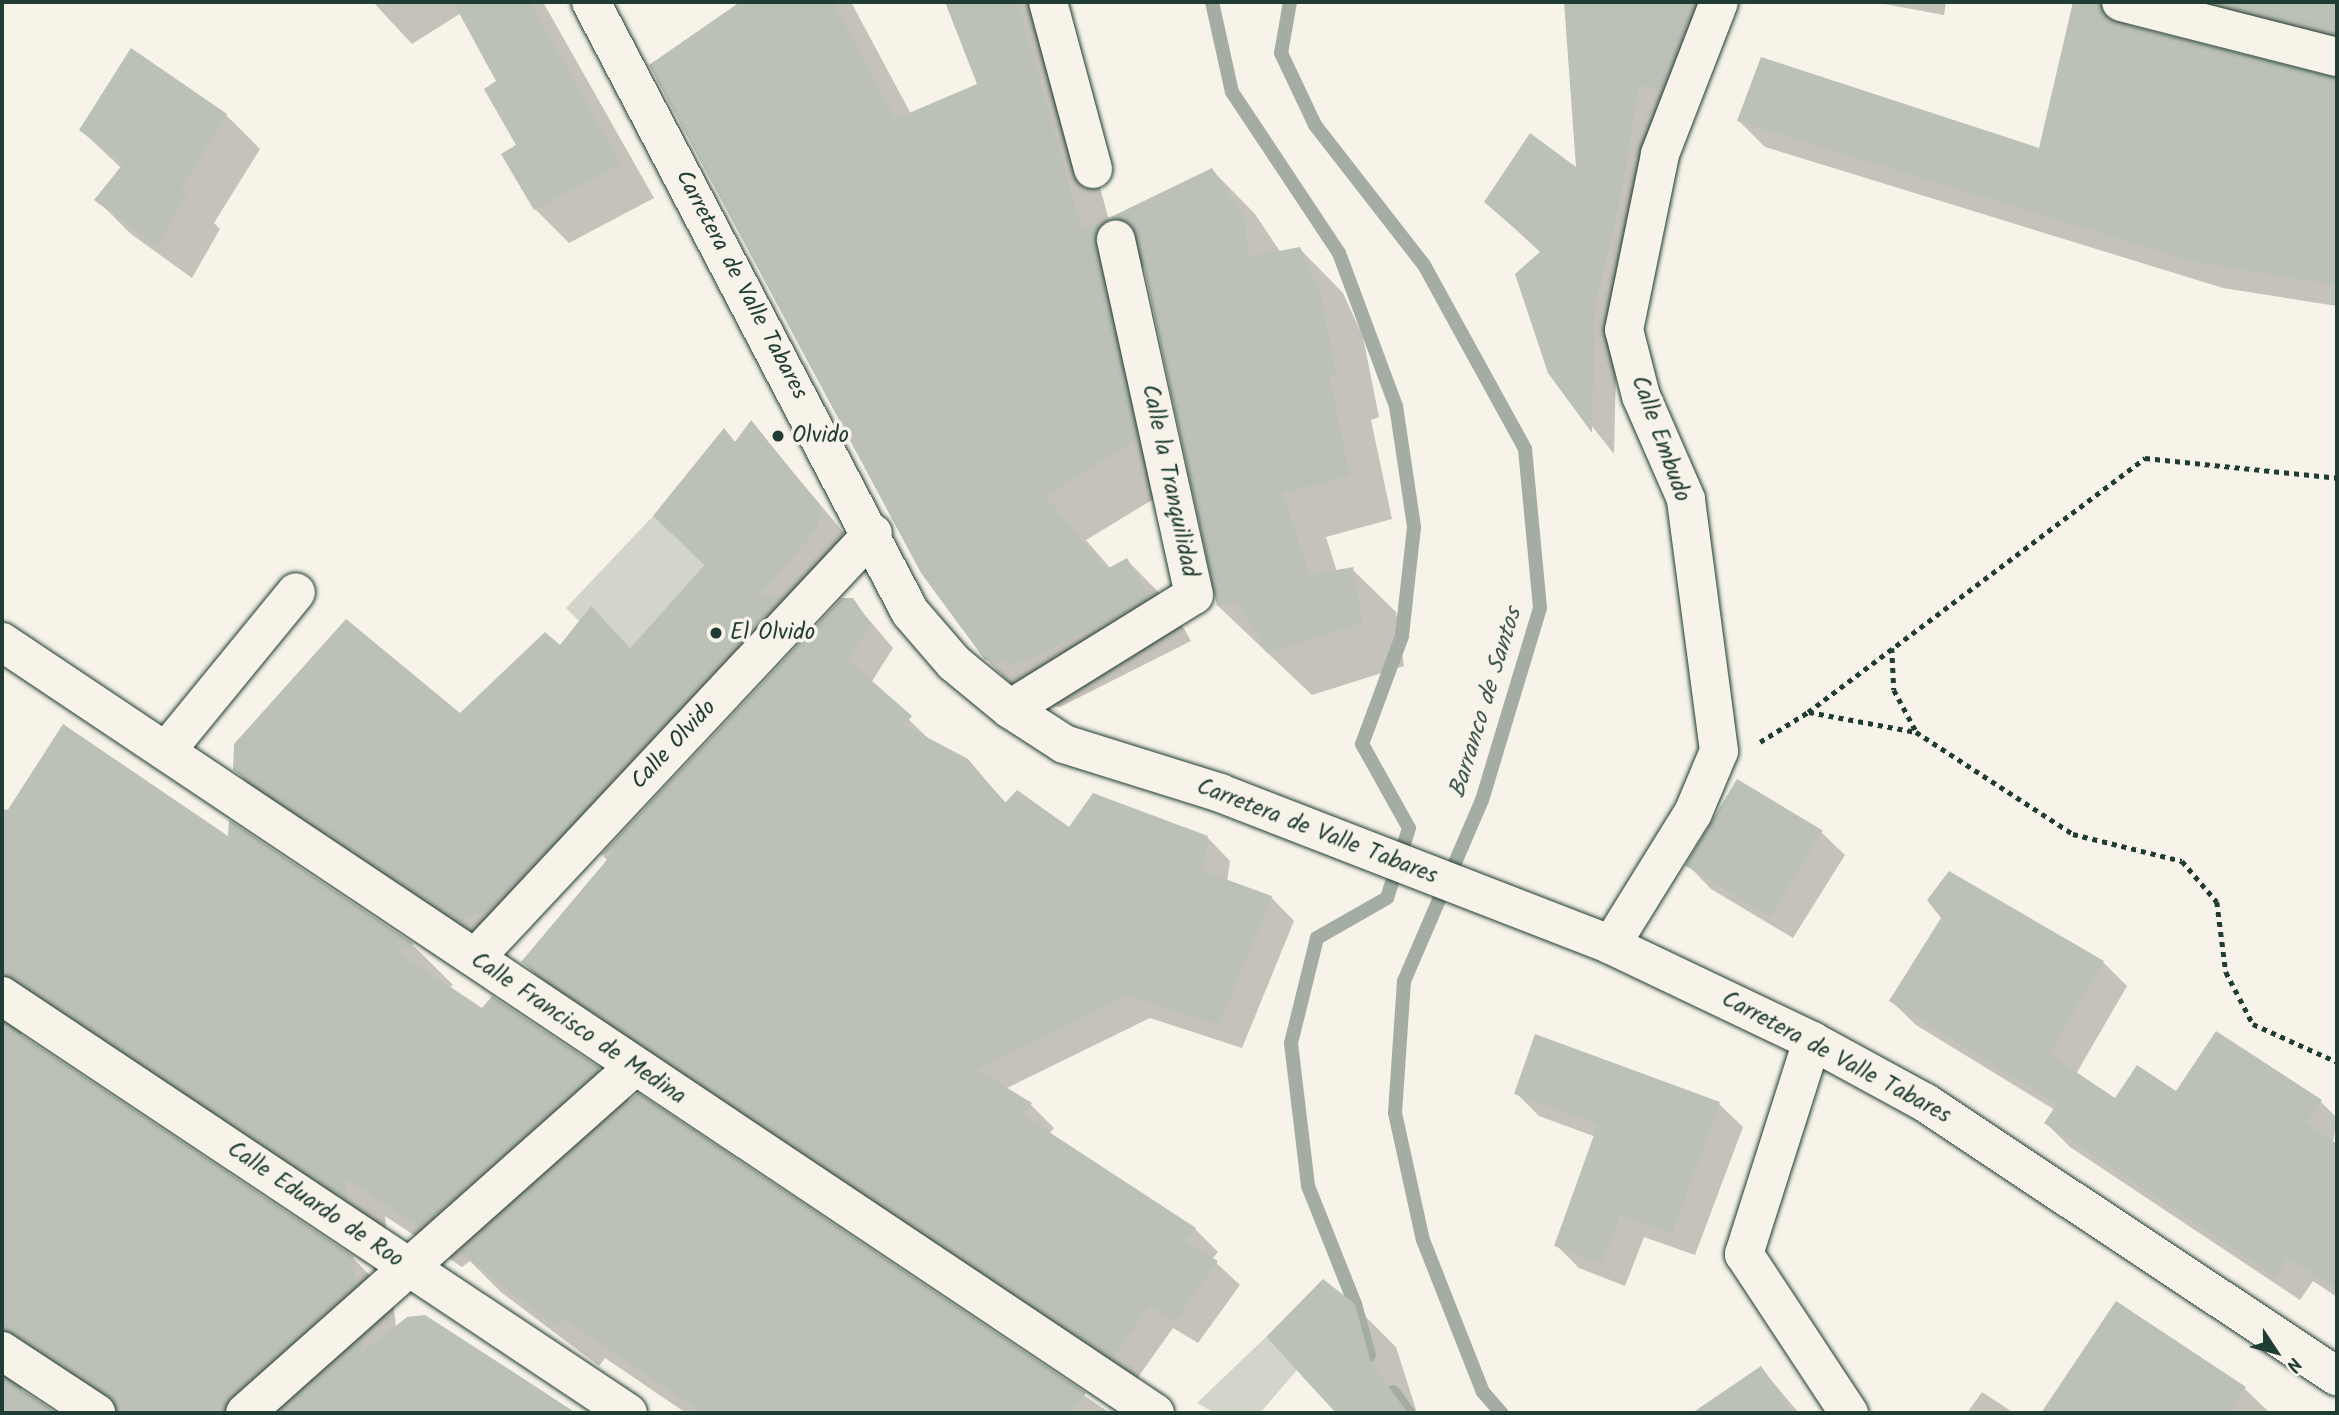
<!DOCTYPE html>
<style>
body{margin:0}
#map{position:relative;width:2339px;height:1415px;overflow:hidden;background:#f7f3e8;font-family:Kalam,sans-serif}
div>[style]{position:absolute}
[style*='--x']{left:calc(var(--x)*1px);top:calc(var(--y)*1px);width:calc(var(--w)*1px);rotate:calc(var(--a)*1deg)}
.green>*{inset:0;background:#d3d5ca}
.shadow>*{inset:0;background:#0003}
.stream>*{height:14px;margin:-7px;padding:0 7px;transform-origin:7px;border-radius:7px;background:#a4ada3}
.building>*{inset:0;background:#bbc1b6;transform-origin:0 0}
.path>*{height:4.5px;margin-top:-2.25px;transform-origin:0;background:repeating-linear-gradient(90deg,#1f3d34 0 5px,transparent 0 10px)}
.roads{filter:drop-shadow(0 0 2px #1f3d34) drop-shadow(0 0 2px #1f3d34)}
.minor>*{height:38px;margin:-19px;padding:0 19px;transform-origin:19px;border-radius:19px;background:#f7f3e8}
.secondary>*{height:38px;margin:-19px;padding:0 19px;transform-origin:19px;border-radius:19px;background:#f7f3e8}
.dots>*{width:19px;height:19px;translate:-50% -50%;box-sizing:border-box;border:4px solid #f7f3e8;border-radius:50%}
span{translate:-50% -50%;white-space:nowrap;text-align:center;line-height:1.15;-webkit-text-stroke:7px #f7f3e8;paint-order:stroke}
.street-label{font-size:23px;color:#1f3d34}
.poi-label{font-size:23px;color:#1f3d34}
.left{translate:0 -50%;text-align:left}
.water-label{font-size:24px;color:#405950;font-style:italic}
.frame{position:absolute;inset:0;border:4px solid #1f3d34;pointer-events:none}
.north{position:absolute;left:2241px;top:1317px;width:70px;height:70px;-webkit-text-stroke:5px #f7f3e8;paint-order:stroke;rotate:126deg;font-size:19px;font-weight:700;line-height:28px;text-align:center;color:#1f3d34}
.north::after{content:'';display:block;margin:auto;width:24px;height:32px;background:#1f3d34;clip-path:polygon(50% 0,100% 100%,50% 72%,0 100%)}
</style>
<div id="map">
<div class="green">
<i style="clip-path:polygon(653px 516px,704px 565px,630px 648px,579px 621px,566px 608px)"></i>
<i style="clip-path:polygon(1266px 1337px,1297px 1370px,1260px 1413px,1215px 1413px,1197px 1403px)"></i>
</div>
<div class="shadow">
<i style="clip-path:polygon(373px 2px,543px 2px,654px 198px,569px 243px,535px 209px,498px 82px,461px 13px,412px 44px)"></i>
<i style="clip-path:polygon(743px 2px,851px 2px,911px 114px,979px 85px,949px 6px,955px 2px,1041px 2px,1051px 12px,1109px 220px,1212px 170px,1255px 214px,1281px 253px,1300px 249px,1343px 293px,1363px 337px,1379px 417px,1371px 420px,1392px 519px,1326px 537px,1337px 572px,1352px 569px,1396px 612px,1404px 666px,1312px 695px,1218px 606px,1145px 262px,1137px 288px,1180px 483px,1086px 540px,1111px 569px,1127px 560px,1170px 604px,1191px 641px,1060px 707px,1030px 703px,986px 659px,651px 66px)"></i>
<i style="clip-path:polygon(1567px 2px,1729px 2px,1617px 328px,1614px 454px,1549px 372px,1541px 253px,1486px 202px,1578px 170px)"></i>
<i style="clip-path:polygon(1873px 2px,1946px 2px,1944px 15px)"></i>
<i style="clip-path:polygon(2075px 2px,2337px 2px,2337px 53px,2132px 12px,2125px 24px,2337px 78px,2337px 306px,2223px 288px,1765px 147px,1739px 121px,2040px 150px)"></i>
<i style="clip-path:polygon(132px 51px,226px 115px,260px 149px,214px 223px,220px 229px,192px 278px,131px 234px,97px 200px,121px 168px,81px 130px)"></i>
<i style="clip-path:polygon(751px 422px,844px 533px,840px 553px,485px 944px,258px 793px,234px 769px,460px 715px,560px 648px,631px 650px,706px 565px,724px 430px,736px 443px)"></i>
<i style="clip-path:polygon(843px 600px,852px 600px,893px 648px,871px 683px,932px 742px,967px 760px,1007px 804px,1069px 830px,1207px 837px,1230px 861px,1227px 881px,1271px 897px,1294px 921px,1242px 1048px,1150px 1018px,1005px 1089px,1031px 1105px,1054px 1128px,1049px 1134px,1195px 1229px,1218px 1252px,1212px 1259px,1240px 1285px,1198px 1343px,1173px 1328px,1136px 1380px,546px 985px,523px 962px,608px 861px,603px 856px)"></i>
<i style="clip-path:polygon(2px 809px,230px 839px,231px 823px,413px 945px,453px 985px,448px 988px,482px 1011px,493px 999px,599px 1070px,631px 1102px,638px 1095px,1110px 1413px,686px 1413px,605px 1358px,599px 1366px,502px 1293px,470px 1261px,462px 1267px,385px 1216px,387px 1238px,25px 1024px,20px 1037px,352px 1257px,393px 1299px,396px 1328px,424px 1317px,573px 1413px,114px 1413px,24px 1381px,21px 1391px,54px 1413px,2px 1413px)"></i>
<i style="clip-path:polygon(1821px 832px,1845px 855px,1793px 938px,1711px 889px,1688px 865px)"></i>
<i style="clip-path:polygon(2103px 962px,2127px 986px,2076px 1074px,2116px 1100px,2176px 1094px,2321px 1102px,2337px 1118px,2333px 1143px,2337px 1146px,2337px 1297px,2313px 1281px,2300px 1300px,2070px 1147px,2046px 1123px,2055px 1110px,1916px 1025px,1891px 1001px)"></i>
<i style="clip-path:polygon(1516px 1093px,1719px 1104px,1743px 1127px,1695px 1255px,1644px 1237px,1625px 1286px,1579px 1268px,1556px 1245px,1596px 1137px,1539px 1116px)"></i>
<i style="clip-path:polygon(2116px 1303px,2245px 1389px,2270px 1413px,2043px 1413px)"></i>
<i style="clip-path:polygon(1354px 1305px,1396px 1347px,1417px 1413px,1338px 1413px,1268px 1337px)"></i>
<i style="clip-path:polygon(1761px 1368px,1799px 1413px,1717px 1413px,1710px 1403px)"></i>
<i style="clip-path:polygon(1982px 1392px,2014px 1413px,1967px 1413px)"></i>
</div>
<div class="stream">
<i style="--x:1212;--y:2;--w:92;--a:77.5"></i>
<i style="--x:1232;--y:92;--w:193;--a:56.4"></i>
<i style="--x:1339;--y:253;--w:163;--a:69.6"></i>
<i style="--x:1396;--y:406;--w:122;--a:81.5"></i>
<i style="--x:1414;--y:527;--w:110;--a:96.3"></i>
<i style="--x:1402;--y:636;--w:115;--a:110.3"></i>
<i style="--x:1362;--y:744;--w:96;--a:60.8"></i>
<i style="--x:1409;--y:828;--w:73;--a:107.4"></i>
<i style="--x:1387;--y:898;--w:81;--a:150.3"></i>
<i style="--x:1317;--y:938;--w:108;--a:103.9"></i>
<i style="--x:1291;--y:1043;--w:144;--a:83.2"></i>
<i style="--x:1308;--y:1186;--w:127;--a:68.3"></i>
<i style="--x:1355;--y:1304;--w:53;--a:74.6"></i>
<i style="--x:1290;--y:2;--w:52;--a:100"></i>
<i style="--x:1281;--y:53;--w:80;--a:64.7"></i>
<i style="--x:1315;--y:125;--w:177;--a:52.1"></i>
<i style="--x:1424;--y:265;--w:210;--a:61.2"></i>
<i style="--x:1525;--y:449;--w:160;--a:84.6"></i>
<i style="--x:1540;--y:608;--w:201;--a:106.8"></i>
<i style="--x:1482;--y:800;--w:197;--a:113.3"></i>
<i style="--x:1404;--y:981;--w:132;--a:93.9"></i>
<i style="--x:1395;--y:1113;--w:130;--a:77.6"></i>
<i style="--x:1423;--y:1240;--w:163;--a:68.5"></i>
<i style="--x:1483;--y:1392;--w:28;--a:49"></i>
<i style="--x:1393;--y:1392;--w:26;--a:54"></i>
</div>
<div class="building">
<i style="clip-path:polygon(453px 2px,530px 2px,621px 164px,534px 210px,501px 154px,516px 145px,484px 89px,496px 81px)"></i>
<i style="clip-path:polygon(740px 2px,833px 2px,895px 119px,977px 84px,945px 2px,1018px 2px,1082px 231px,1212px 168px,1245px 218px,1248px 257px,1300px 247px,1320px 292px,1336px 374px,1329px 376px,1350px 476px,1283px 493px,1309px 575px,1353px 567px,1362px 623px,1267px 653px,1238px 602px,1217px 606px,1137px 234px,1132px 224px,1112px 218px,1101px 223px,1095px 244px,1138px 439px,1045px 496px,1107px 569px,1127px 558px,1149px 597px,1115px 618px,1016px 664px,985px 660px,921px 573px,649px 65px)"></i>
<i style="clip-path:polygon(1564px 2px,1696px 2px,1660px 92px,1639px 85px,1620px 201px,1595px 304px,1592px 433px,1548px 373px,1515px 274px,1541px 251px,1484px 202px,1530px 133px,1576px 167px)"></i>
<i style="clip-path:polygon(2073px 2px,2100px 2px,2105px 17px,2116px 23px,2337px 78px,2337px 285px,2195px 262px,1737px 121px,1761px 57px,2039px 148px)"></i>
<i style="clip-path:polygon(2209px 2px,2337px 2px,2337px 34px)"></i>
<i style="clip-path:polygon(131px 48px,227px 114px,181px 188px,187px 193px,157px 246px,94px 200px,123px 164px,79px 130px)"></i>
<i style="clip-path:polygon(751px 420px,822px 508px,817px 529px,759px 596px,783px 597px,493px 907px,460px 922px,233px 770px,234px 744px,346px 619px,460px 713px,545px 632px,560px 645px,591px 606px,630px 648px,704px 565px,653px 516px,724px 428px,735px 442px)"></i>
<i style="clip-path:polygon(842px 598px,853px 598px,871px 624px,848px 660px,912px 716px,904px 725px,968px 759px,1005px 803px,1017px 790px,1069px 827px,1093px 793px,1208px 836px,1203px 871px,1272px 896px,1219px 1025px,1126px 995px,976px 1069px,1032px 1103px,1023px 1115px,1196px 1228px,1185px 1242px,1218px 1261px,1175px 1321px,1149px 1306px,1112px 1358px,521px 962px,616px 849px,600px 856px)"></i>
<i style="clip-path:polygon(63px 724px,228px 836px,229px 820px,414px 944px,398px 952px,482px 1008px,492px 996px,600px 1068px,420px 1228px,345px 1178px,347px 1200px,14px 978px,2px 974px,2px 819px)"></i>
<i style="left:1737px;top:779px;width:100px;height:101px;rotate:31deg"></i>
<i style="clip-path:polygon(1949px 871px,2104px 961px,2049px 1054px,2115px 1098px,2137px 1065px,2176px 1091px,2216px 1031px,2322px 1100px,2306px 1123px,2337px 1144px,2337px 1289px,2288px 1258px,2275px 1277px,2044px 1123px,2057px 1104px,1889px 1001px,1941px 918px,1927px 900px)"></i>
<i style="clip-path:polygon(2px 1022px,353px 1256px,356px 1285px,230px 1397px,224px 1413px,118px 1413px,108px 1395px,14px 1333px,2px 1329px)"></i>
<i style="clip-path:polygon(1535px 1034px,1720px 1102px,1672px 1233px,1620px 1215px,1602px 1264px,1554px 1246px,1598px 1124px,1514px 1094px)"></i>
<i style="clip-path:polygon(638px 1093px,1086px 1393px,1071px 1413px,703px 1413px,563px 1318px,557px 1327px,459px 1252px)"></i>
<i style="clip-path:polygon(1323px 1279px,1355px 1304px,1371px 1363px,1408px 1413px,1336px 1413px,1266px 1337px)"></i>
<i style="clip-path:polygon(2116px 1301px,2246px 1387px,2229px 1413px,2041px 1413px)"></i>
<i style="clip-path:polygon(425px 1315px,504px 1366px,576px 1413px,278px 1413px,361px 1339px,362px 1353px,407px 1317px)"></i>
<i style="clip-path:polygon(1761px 1366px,1794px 1413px,1692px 1413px)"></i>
<i style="clip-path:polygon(2px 1377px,57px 1413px,2px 1413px)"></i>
</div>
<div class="path">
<i style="--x:1892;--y:648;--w:42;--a:87.3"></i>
<i style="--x:1894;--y:690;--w:47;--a:61.8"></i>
<i style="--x:1809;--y:712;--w:109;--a:10.6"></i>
<i style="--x:1916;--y:732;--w:187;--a:33"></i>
<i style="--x:2073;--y:834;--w:112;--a:13.9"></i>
<i style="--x:2182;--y:861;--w:54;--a:49.5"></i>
<i style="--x:2217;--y:902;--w:71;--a:82.7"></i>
<i style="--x:2226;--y:972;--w:59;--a:62.6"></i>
<i style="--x:2253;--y:1024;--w:92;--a:24.3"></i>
<i style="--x:1760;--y:742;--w:57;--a:-32"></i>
<i style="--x:1808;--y:712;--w:422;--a:-37"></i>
<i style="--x:2145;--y:458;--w:193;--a:5.9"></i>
</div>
<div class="roads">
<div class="minor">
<i style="--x:1048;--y:2;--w:173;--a:74.9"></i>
<i style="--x:2121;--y:2;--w:223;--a:14.3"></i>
<i style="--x:2;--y:642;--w:1387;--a:33.77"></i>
<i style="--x:1010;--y:709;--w:216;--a:-31.8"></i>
<i style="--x:1194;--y:595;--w:364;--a:-102.4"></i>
<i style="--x:166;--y:751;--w:205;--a:-50.7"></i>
<i style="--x:1611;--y:945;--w:155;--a:-58.2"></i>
<i style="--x:1693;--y:813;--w:67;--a:-67.2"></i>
<i style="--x:1719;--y:751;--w:254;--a:-97.5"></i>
<i style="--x:1686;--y:499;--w:112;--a:-113.6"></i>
<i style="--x:1641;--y:396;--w:68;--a:-104.4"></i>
<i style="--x:1624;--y:330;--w:180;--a:-78.4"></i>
<i style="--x:1660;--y:154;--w:163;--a:-68.8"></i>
<i style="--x:475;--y:958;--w:582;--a:-46.88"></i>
<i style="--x:2;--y:996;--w:752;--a:33.67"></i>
<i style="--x:1812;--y:1041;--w:224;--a:107.7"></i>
<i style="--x:1744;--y:1254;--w:191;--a:56.6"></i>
<i style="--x:2;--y:1351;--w:113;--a:33.4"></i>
<i style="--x:245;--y:1413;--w:519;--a:-41.64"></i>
</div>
<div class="secondary">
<i style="--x:591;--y:2;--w:688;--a:62.39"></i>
<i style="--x:910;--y:612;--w:67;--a:49.2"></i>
<i style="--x:954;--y:663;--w:72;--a:39.4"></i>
<i style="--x:1010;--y:709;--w:64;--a:32.9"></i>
<i style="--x:1064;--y:744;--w:164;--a:17.4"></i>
<i style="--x:1220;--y:793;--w:420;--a:21.2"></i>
<i style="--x:1611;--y:945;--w:223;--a:25.5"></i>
<i style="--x:1812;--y:1041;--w:128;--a:28.6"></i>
<i style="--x:1924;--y:1102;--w:496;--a:33.6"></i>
</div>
</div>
<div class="dots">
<i style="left:778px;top:436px;background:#1f3d34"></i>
<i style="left:716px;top:633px;background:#1f3d34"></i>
</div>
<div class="street-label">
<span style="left:741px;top:285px;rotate:62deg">Carretera de Valle Tabares</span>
<span style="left:1660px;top:439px;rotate:70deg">Calle Embudo</span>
<span style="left:1169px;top:481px;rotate:78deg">Calle la Tranquilidad</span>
<span style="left:674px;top:745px;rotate:-47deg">Calle Olvido</span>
<span style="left:1317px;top:832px;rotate:21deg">Carretera de Valle Tabares</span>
<span style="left:578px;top:1029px;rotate:34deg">Calle Francisco de Medina</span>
<span style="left:1836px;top:1058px;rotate:28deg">Carretera de Valle Tabares</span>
<span style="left:315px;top:1205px;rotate:34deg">Calle Eduardo de Roo</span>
</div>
<div class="poi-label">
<span class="left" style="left:792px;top:436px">Olvido</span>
<span class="left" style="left:730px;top:633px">El Olvido</span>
</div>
<div class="water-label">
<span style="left:1486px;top:703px;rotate:-73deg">Barranco de Santos</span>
</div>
<div class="frame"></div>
<div class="north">N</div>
</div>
